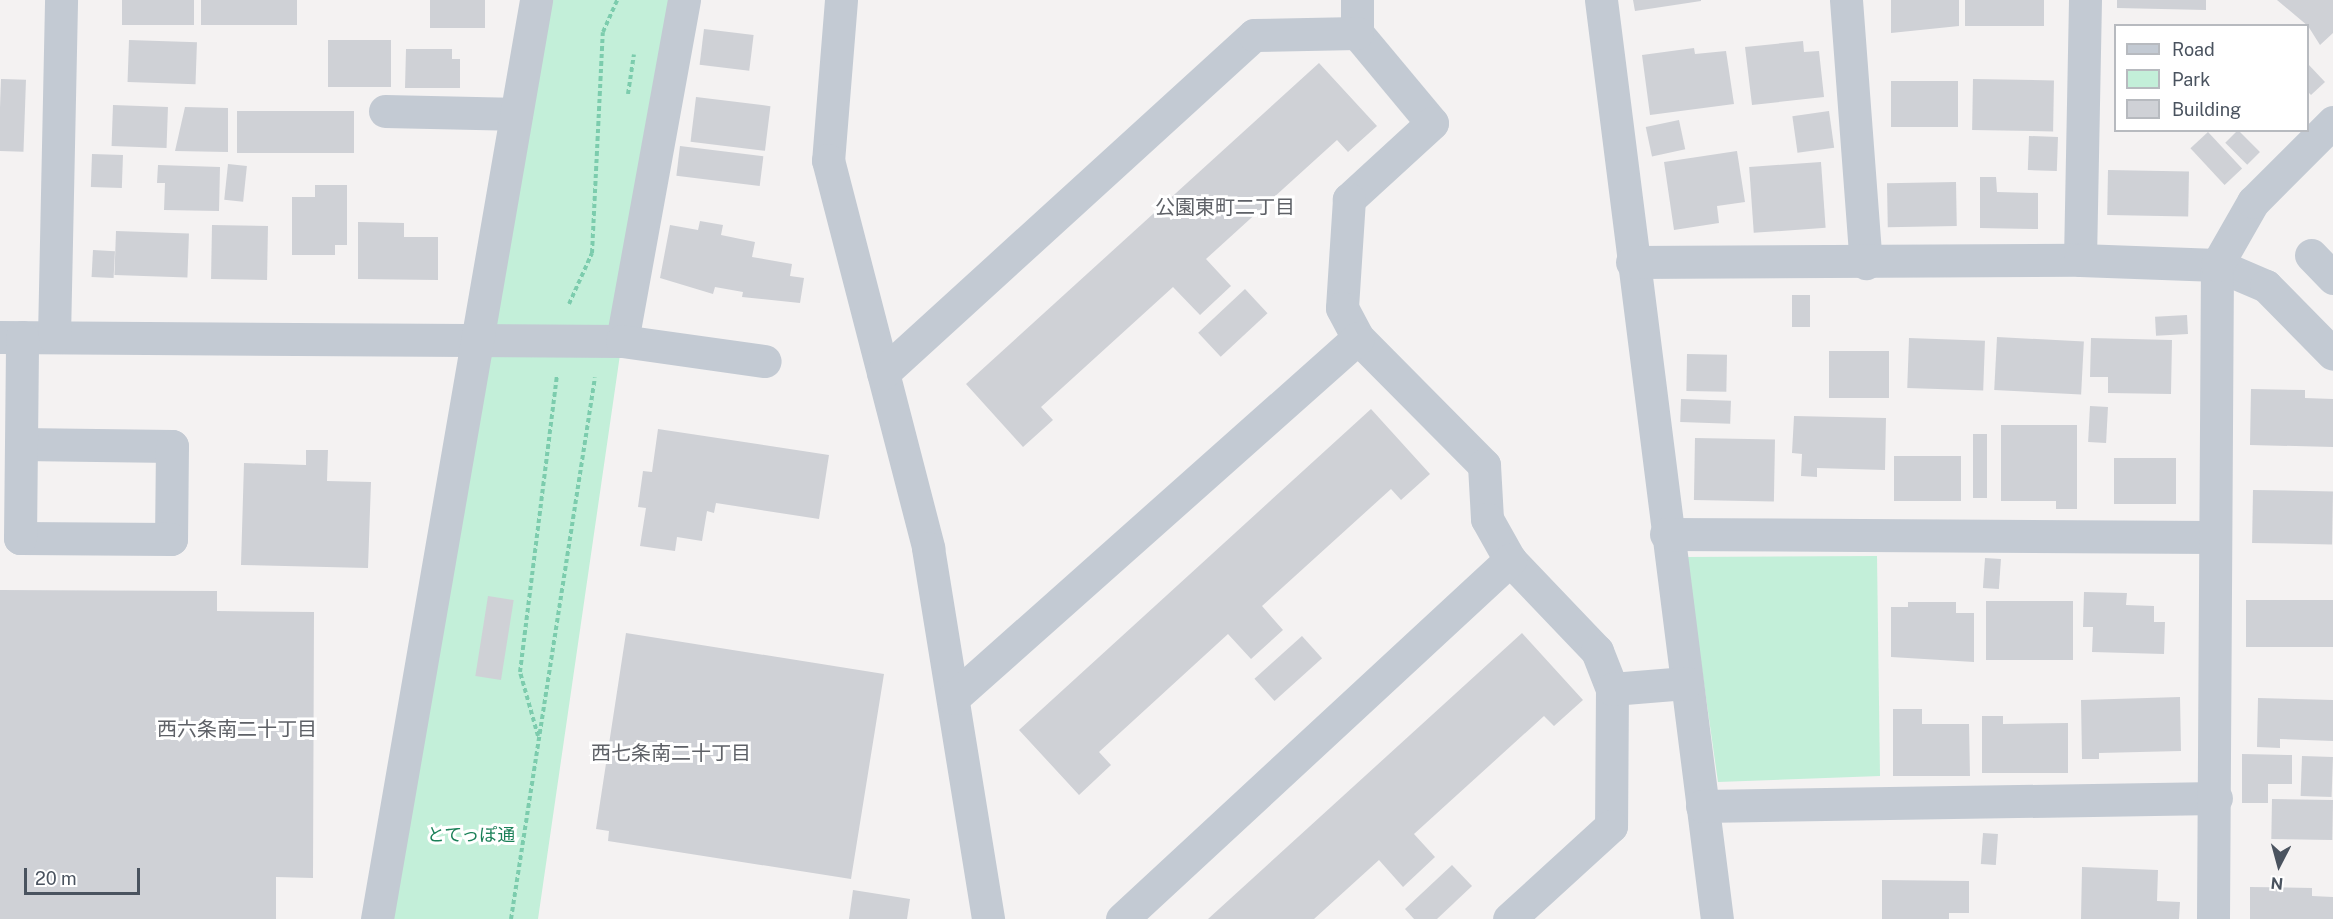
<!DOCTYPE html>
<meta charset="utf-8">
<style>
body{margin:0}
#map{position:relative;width:2333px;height:919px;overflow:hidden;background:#f4f2f2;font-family:"Public Sans","Noto Sans JP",sans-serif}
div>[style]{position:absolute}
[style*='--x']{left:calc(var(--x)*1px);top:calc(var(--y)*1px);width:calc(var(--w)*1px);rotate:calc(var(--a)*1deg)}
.green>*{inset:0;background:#c3efd9}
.building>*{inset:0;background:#cfd1d6;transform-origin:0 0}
.path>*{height:4px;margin-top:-2px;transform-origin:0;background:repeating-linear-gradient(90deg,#7cccad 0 4.5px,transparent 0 7.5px)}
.minor>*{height:33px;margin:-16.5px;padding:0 16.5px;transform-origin:16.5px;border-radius:16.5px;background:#c3cad3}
span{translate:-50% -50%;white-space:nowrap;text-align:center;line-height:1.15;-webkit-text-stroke:6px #fff;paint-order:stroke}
.park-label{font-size:18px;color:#1b8058}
.neighbourhood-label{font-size:20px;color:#5e6167}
.legend{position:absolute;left:2114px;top:24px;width:195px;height:108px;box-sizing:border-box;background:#fff;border:2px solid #b7babf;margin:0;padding:8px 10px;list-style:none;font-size:18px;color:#4a535f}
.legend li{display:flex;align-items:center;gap:12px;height:30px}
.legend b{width:30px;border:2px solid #b7babf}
.north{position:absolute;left:2249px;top:835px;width:60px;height:60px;-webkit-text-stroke:4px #fff;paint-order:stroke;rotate:186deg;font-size:16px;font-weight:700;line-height:24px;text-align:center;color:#4a535f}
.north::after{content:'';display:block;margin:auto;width:21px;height:27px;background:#4a535f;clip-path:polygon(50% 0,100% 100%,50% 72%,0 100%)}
.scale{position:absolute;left:24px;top:868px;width:116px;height:27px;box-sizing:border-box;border:3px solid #4a535f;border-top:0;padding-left:8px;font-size:18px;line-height:21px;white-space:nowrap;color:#4a535f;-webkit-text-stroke:4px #fff;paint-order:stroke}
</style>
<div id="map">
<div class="green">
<i style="clip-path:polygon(536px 0,684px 0,622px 341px,538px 919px,377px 919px)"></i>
<i style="clip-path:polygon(1877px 556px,1880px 776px,1718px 782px,1686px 557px)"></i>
</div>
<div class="building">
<i style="left:122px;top:0;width:72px;height:25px"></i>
<i style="left:201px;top:0;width:96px;height:25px"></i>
<i style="left:430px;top:0;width:55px;height:28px"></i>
<i style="clip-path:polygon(1633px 0,1701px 0,1701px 1px,1635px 11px)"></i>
<i style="clip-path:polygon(1891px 0,1959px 0,1959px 26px,1891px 33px)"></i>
<i style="left:1965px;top:0;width:79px;height:26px"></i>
<i style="clip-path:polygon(2117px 0,2206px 0,2206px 10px,2117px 8px)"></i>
<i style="clip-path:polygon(2277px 0,2333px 0,2333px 33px,2320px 45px,2308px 26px)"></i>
<i style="left:704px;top:29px;width:50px;height:36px;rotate:7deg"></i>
<i style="left:129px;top:40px;width:68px;height:42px;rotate:2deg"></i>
<i style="left:328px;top:40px;width:63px;height:47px"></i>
<i style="clip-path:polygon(1803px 41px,1804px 52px,1819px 51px,1824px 97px,1752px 105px,1745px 47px)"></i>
<i style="clip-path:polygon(1694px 48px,1695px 54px,1726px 51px,1734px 104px,1650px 115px,1642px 55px)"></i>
<i style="clip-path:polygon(406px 49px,452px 49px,452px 59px,460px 59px,460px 88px,405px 88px)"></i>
<i style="clip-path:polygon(1319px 63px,1377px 126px,1348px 152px,1337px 140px,1206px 259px,1231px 286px,1200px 315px,1173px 287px,1041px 407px,1053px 420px,1023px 447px,966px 384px)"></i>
<i style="clip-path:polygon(2308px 64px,2325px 82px,2311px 95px,2308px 92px)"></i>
<i style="left:1px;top:79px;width:25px;height:72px;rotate:2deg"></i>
<i style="left:1973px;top:79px;width:81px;height:51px;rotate:1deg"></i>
<i style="left:1891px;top:81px;width:67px;height:46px"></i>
<i style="left:696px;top:97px;width:75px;height:45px;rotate:7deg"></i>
<i style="left:113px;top:105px;width:55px;height:41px;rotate:2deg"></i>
<i style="clip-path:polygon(185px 107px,228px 108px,228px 152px,175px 151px)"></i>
<i style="left:237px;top:111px;width:117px;height:42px"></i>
<i style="left:1829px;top:111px;width:37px;height:37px;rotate:82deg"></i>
<i style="left:1679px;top:120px;width:30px;height:34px;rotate:78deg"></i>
<i style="left:2238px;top:130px;width:31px;height:18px;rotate:45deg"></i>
<i style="left:2208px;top:132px;width:50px;height:24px;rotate:47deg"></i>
<i style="left:2029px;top:136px;width:29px;height:34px;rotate:2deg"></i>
<i style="left:680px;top:146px;width:84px;height:30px;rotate:7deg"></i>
<i style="clip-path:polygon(1737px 151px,1745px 202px,1717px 206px,1719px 223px,1674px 230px,1664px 162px)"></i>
<i style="left:92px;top:154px;width:31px;height:33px;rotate:2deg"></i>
<i style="left:1821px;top:162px;width:66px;height:72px;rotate:86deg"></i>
<i style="left:228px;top:164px;width:19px;height:36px;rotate:6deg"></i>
<i style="clip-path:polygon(158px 165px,220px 167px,219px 211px,164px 210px,165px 183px,157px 183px)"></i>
<i style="left:2108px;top:170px;width:81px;height:45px;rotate:1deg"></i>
<i style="clip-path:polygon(1980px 177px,1996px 177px,1997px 192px,2038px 193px,2038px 229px,1980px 228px)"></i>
<i style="left:1956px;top:182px;width:44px;height:69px;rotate:89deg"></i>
<i style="clip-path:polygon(315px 185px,347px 185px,347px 245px,335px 245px,335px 255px,292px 255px,292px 197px,315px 197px)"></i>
<i style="clip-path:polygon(700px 221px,723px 225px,721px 235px,755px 242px,752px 257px,792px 264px,790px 276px,804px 278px,800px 303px,742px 297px,743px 292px,715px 287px,713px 294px,660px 278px,670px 225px,698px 230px)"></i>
<i style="clip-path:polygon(358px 222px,404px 223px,404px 237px,438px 237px,438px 280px,358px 279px)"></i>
<i style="left:212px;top:225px;width:56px;height:54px;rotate:1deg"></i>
<i style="left:116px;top:231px;width:73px;height:44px;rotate:2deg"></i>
<i style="left:93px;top:250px;width:22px;height:27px;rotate:3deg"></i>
<i style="left:1245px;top:289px;width:33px;height:64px;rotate:47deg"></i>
<i style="left:1810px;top:295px;width:32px;height:18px;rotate:90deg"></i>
<i style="left:2187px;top:315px;width:19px;height:32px;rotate:87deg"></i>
<i style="left:1997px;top:337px;width:87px;height:53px;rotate:3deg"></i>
<i style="left:1909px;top:338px;width:76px;height:50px;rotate:2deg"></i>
<i style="clip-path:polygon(2091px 338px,2172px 340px,2171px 394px,2108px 393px,2108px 377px,2090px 377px)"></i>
<i style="left:1889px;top:351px;width:47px;height:60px;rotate:90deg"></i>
<i style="left:1687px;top:354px;width:40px;height:37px;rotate:1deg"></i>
<i style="clip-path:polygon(2251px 389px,2305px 390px,2305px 398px,2333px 399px,2333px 447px,2250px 445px)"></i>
<i style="left:1681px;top:399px;width:50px;height:23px;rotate:2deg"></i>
<i style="left:2090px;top:406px;width:18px;height:36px;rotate:3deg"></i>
<i style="clip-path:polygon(1371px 409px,1430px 474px,1401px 500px,1391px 489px,1262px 606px,1283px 630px,1251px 659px,1228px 634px,1099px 752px,1111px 765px,1079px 795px,1019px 730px)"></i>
<i style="clip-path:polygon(1794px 416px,1886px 418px,1885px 470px,1817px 468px,1817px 477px,1801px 476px,1802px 454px,1792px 453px)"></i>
<i style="clip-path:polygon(2001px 425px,2077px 425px,2077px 509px,2056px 509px,2056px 501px,2001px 501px)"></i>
<i style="clip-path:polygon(658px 429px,829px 455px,819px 519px,716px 503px,714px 513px,707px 511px,702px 541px,677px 537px,675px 551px,640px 546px,646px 508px,638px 507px,643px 471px,652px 472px)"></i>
<i style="left:1973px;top:434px;width:14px;height:64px"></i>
<i style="left:1695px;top:438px;width:80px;height:62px;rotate:1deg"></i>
<i style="clip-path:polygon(306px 450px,328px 450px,327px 481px,371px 482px,368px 568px,241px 565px,244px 463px,306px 465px)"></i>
<i style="left:1894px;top:456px;width:67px;height:45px"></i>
<i style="left:2114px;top:458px;width:62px;height:46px"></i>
<i style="left:2253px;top:490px;width:80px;height:53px;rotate:1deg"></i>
<i style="left:1985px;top:558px;width:16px;height:30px;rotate:4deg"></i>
<i style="clip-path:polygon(0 590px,217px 591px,217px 611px,314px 612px,313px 878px,276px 877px,276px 919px,0 919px)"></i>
<i style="clip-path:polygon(2084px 592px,2127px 593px,2126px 605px,2154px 606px,2154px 622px,2165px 622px,2164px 654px,2092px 652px,2093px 627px,2083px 627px)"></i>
<i style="left:488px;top:596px;width:26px;height:81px;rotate:9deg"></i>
<i style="left:2333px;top:600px;width:47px;height:87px;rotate:90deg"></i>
<i style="left:2073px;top:601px;width:59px;height:87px;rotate:90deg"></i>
<i style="clip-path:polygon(1908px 602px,1956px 602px,1956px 613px,1974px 613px,1974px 662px,1891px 657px,1891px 607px,1908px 607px)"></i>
<i style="clip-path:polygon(626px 633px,884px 674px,851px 879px,608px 841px,609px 831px,596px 829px)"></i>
<i style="clip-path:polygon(1522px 633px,1583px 700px,1554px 726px,1544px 716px,1414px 834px,1435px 857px,1403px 887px,1379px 860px,1314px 919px,1208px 919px)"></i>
<i style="left:1302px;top:636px;width:30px;height:64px;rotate:48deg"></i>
<i style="clip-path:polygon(2180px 697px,2181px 751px,2099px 753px,2099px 759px,2082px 759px,2081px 700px)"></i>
<i style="clip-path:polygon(2258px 698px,2333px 700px,2333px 741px,2280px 739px,2280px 748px,2257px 747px)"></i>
<i style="clip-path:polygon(1893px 709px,1922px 709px,1922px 724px,1969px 724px,1970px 776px,1893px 776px)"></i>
<i style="clip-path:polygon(1982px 716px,2003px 716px,2003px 724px,2068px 723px,2068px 773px,1982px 773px)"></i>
<i style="clip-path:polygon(2242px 754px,2292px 755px,2292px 784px,2268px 784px,2268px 803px,2242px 803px)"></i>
<i style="left:2302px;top:756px;width:31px;height:40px;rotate:2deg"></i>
<i style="left:2272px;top:799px;width:61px;height:40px;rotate:1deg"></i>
<i style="left:1983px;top:833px;width:15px;height:31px;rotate:4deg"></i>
<i style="clip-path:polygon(1452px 865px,1472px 886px,1437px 919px,1414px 919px,1405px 909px)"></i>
<i style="clip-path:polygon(2082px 867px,2158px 870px,2157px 901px,2180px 902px,2179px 919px,2081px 919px)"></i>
<i style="clip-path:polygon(1882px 880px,1969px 881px,1969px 913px,1949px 913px,1949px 919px,1882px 919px)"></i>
<i style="clip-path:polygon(2250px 887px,2312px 888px,2312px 896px,2333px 897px,2333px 919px,2250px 919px)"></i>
<i style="clip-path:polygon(853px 890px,910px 899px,907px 919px,849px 919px)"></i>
</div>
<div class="path">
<i style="--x:628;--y:94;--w:40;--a:-81.5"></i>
<i style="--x:569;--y:304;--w:56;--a:-65.7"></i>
<i style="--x:592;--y:253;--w:221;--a:-87.2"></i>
<i style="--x:603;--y:32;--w:35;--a:-66"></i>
<i style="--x:538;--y:736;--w:66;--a:-105.7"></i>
<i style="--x:520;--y:672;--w:298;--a:-82.9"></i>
<i style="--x:511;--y:919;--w:548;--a:-81.19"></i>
</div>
<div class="minor">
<i style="--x:841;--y:0;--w:161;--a:94.6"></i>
<i style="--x:828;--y:160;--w:401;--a:75.5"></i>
<i style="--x:928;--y:548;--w:376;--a:80.8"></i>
<i style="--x:1357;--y:0;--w:33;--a:90"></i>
<i style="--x:1357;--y:33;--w:117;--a:50.2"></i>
<i style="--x:1432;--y:123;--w:113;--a:137.5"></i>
<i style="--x:1349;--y:199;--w:109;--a:93.7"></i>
<i style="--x:1342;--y:308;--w:34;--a:62"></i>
<i style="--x:1358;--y:338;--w:179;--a:45.2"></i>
<i style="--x:1484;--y:465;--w:54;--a:86.8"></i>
<i style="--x:1487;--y:519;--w:47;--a:60.7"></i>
<i style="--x:1510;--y:560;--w:126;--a:46.3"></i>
<i style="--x:1597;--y:651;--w:41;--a:68.5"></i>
<i style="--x:1612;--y:689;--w:137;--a:90.4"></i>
<i style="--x:1611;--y:826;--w:138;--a:137.6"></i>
<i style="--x:1601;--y:0;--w:926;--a:82.81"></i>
<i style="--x:1846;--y:0;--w:264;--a:85.7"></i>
<i style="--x:385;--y:111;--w:131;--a:1.3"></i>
<i style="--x:2311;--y:255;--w:32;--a:46"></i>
<i style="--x:2080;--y:260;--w:260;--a:-88.9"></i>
<i style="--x:1632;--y:262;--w:448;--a:-0.3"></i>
<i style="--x:2080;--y:260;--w:137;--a:2.1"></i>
<i style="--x:2217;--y:265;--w:53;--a:23.2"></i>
<i style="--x:2266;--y:286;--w:95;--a:45.4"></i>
<i style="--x:0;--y:337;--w:622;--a:0.37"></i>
<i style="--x:622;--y:341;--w:347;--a:-79.7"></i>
<i style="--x:54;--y:337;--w:337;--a:-88.8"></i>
<i style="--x:622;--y:341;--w:144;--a:8"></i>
<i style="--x:883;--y:373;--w:502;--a:-42.34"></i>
<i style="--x:1254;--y:35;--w:103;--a:-1.1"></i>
<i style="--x:21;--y:444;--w:151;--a:0.8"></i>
<i style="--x:172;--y:446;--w:93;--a:90.6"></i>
<i style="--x:171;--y:539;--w:151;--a:-179.6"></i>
<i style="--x:20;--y:538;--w:201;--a:-89.4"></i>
<i style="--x:1666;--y:534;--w:547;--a:0.31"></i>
<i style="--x:1612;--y:689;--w:74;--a:-4.6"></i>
<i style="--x:953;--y:698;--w:542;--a:-41.63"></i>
<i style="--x:1702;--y:806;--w:514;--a:-0.89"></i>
<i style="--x:377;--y:919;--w:933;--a:-80.18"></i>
<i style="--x:1122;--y:919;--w:529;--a:-42.78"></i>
<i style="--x:2213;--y:919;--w:654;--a:-89.65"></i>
<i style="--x:2217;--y:265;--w:73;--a:-60.3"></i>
<i style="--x:2253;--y:202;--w:113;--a:-45"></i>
</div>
<div class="park-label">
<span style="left:471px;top:835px">とてっぽ通</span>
</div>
<div class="neighbourhood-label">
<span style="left:1225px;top:207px">公園東町二丁目</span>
<span style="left:237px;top:729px">西六条南二十丁目</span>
<span style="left:671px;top:753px">西七条南二十丁目</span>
</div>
<ul class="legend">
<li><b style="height:8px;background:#c3cad3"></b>Road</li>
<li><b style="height:16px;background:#c3efd9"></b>Park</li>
<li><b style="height:16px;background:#cfd1d6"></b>Building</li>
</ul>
<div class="north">N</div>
<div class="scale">20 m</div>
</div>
